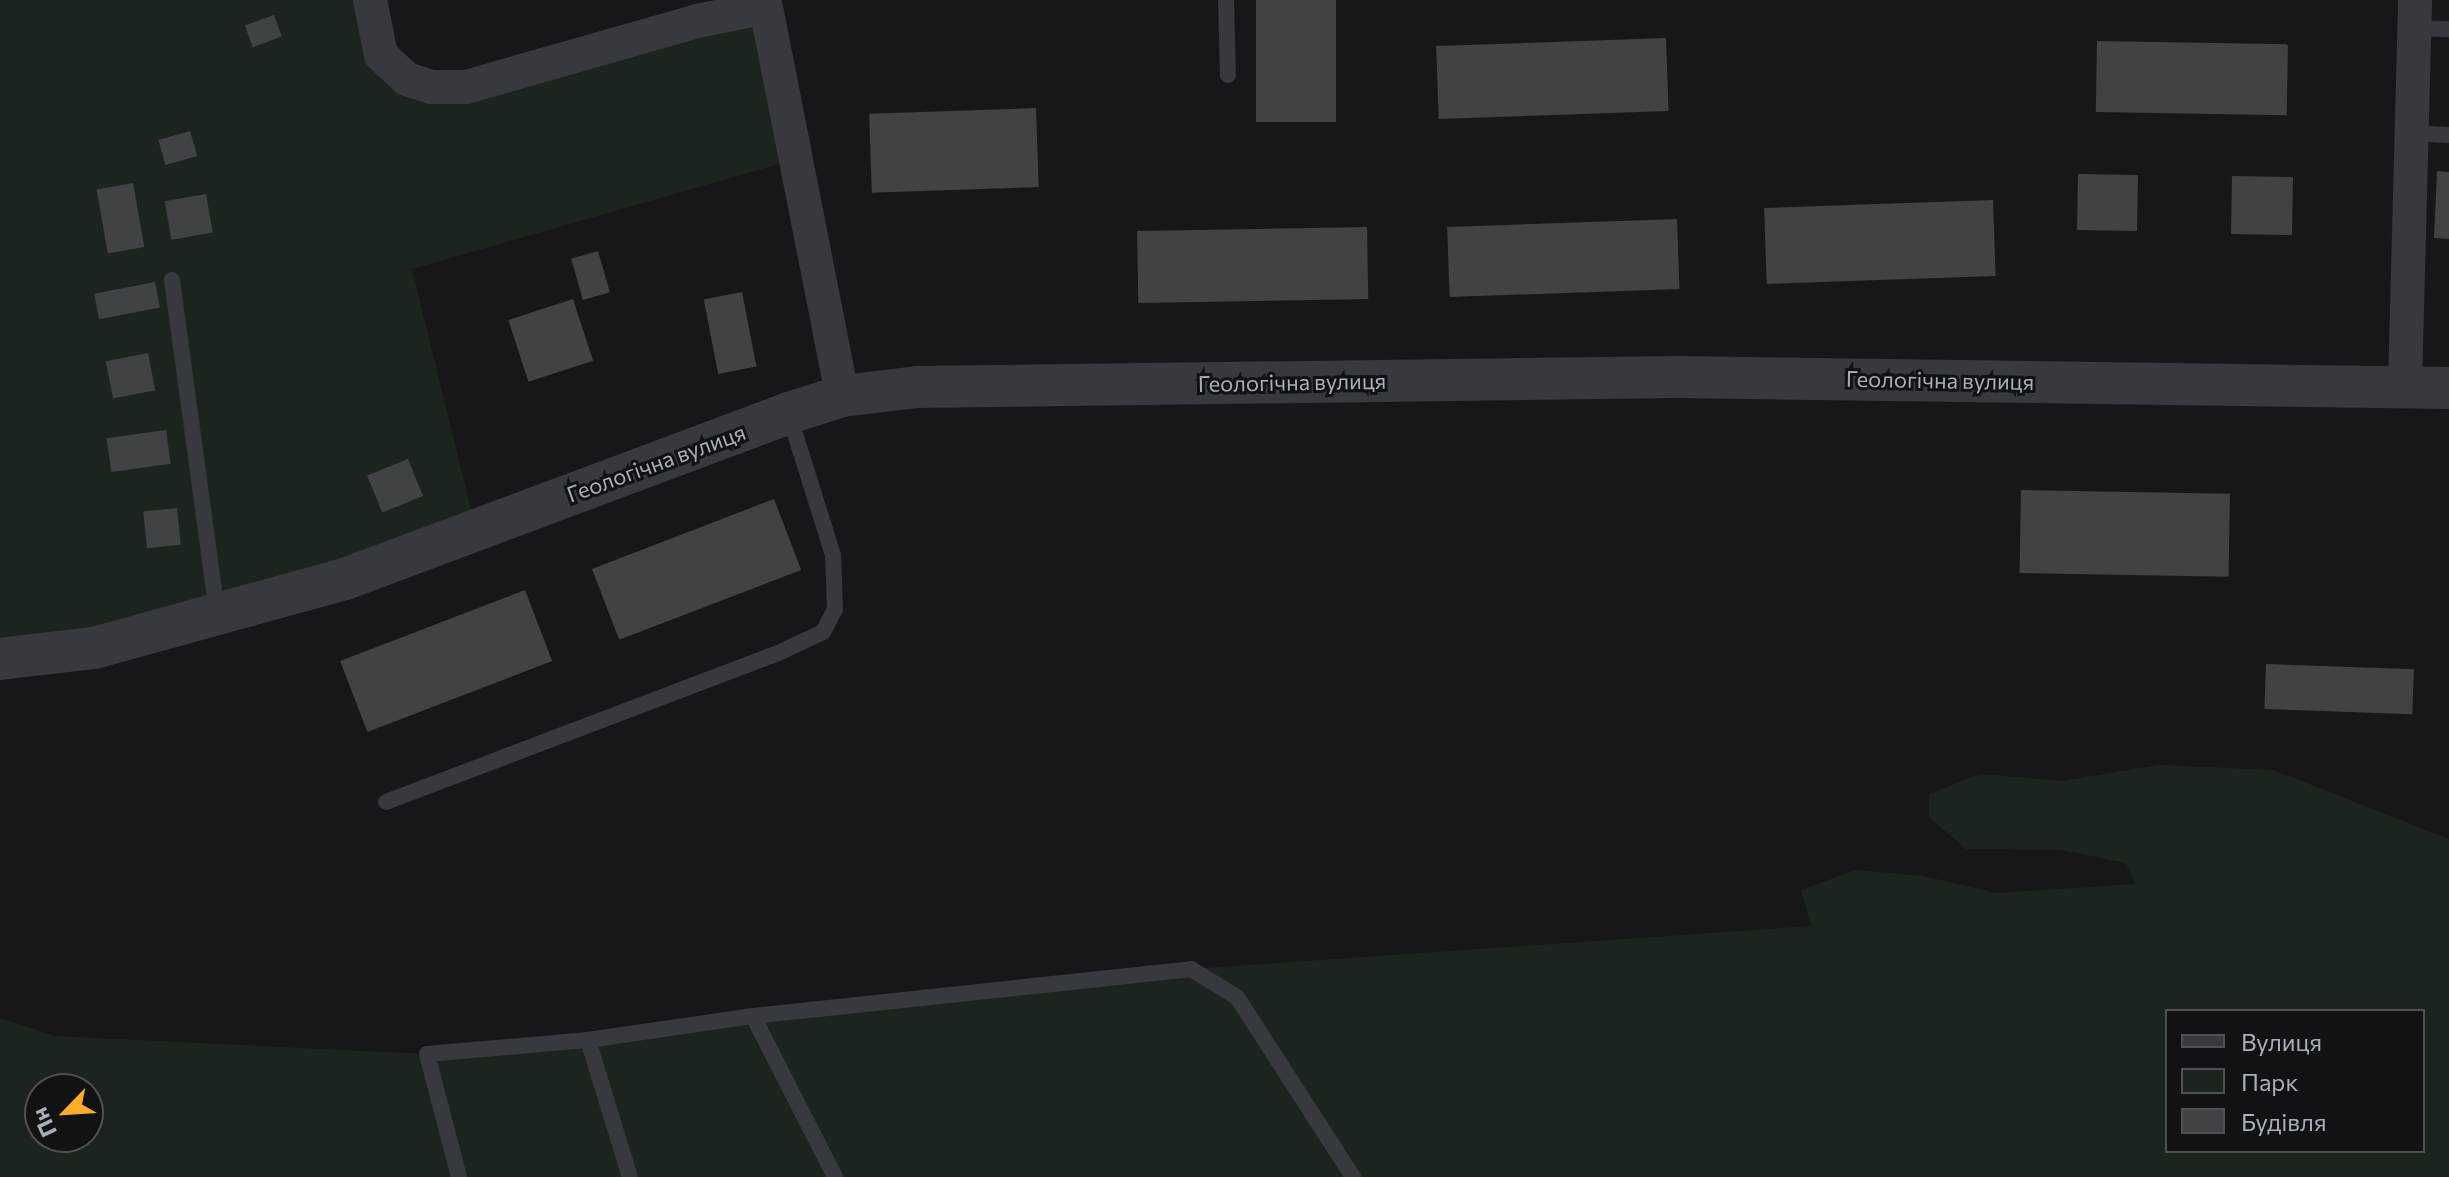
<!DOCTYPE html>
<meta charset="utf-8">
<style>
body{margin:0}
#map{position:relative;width:2449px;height:1177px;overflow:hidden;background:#171719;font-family:Commissioner,sans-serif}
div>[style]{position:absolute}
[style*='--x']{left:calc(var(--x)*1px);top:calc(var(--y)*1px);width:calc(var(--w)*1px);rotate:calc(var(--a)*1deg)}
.green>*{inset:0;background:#1c251d}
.building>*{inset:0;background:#414246;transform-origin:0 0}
.service>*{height:16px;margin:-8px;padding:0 8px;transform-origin:8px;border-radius:8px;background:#37393f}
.minor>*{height:34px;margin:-17px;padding:0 17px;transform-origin:17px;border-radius:17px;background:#37393f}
.tertiary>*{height:42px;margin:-21px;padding:0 21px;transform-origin:21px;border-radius:21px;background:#37393f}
span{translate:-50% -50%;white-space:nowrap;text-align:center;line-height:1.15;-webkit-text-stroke:6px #121214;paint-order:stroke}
.street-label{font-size:22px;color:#a8aeba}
.legend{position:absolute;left:2165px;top:1009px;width:260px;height:144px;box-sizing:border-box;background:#121214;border:2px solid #4e5056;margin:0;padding:10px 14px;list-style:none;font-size:24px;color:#a8aeba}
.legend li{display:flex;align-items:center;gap:16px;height:40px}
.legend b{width:40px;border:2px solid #4e5056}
.north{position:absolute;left:24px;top:1073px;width:80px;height:80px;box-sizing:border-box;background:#121214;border:2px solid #4e5056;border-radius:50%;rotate:245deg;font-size:22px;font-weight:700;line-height:32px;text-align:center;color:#a8aeba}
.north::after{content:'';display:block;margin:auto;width:28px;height:36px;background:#ffac29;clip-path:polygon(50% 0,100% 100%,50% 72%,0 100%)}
</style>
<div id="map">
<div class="green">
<i style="clip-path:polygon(0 0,370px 0,381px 55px,431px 87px,766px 7px,796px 159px,412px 269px,476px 530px,0 659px)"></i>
<i style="clip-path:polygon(evenodd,2159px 765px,2273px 770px,2449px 839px,2449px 1177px,0 1177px,0 1018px,55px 1036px,427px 1054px,1191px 969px,1811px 926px,1801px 890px,1856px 870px,1923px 876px,1997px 893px,2136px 884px,2126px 863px,2062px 850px,1966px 849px,1929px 817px,1929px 794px,1980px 774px,2062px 781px,2159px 765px,2167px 1011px,2423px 1011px,2423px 1151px,2167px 1151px,2167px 1011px,2159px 765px,40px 1089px,88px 1089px,88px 1137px,40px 1137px,40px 1089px)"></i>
</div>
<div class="building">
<i style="left:1256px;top:0;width:80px;height:122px"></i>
<i style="left:274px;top:15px;width:23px;height:31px;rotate:70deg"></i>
<i style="left:1666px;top:38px;width:73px;height:230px;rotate:88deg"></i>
<i style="left:2097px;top:41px;width:191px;height:71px;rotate:1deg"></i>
<i style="left:1036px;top:108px;width:79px;height:167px;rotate:88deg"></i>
<i style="left:190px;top:131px;width:26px;height:33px;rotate:74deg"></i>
<i style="clip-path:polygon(2437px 171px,2449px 172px,2449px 239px,2434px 238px)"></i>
<i style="left:2078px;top:174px;width:60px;height:56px;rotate:1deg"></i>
<i style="left:2232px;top:176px;width:61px;height:58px;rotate:1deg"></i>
<i style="left:133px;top:183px;width:65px;height:37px;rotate:80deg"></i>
<i style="left:206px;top:194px;width:39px;height:42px;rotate:80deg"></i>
<i style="left:1993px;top:200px;width:76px;height:229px;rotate:88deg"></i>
<i style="left:1677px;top:219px;width:70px;height:230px;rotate:88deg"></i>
<i style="left:1367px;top:227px;width:72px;height:230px;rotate:89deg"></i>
<i style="left:598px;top:251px;width:43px;height:28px;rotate:74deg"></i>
<i style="left:155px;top:282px;width:26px;height:62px;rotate:79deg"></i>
<i style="left:742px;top:292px;width:76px;height:39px;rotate:79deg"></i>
<i style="left:573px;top:299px;width:65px;height:68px;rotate:72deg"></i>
<i style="left:148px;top:353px;width:38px;height:43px;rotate:79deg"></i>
<i style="left:166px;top:430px;width:34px;height:60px;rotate:82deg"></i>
<i style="left:408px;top:459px;width:40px;height:44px;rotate:68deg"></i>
<i style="left:2021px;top:490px;width:209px;height:83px;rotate:1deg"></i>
<i style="left:774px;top:499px;width:76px;height:195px;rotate:69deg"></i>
<i style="left:177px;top:508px;width:37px;height:34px;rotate:84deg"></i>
<i style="left:525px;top:590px;width:76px;height:198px;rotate:69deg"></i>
<i style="left:2266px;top:664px;width:148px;height:45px;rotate:2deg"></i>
</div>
<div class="service">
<i style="--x:1226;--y:0;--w:75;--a:88.5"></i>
<i style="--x:2414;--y:28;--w:35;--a:2"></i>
<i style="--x:2411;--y:133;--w:38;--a:3"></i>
<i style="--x:172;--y:280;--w:338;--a:82.3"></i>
<i style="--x:386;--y:802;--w:417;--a:-20.8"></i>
<i style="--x:776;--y:654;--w:52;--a:-25.1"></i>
<i style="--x:823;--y:632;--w:26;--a:-62"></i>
<i style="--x:835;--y:609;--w:54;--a:-92.1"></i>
<i style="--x:833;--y:555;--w:147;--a:-107.4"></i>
<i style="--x:753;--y:1016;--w:441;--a:-6.1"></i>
<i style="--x:1191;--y:969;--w:54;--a:31.3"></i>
<i style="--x:1237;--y:997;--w:214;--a:57.2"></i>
<i style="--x:588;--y:1040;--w:143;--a:73"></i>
<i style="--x:459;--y:1177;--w:127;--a:-104.6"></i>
<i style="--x:427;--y:1054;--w:162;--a:-5"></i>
<i style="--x:588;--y:1040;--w:167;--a:-8.3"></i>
<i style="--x:753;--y:1016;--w:181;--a:63"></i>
</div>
<div class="minor">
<i style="--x:370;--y:0;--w:56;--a:78.7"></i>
<i style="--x:381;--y:55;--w:35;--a:43"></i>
<i style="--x:407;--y:79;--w:25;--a:18"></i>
<i style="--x:431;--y:87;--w:35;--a:0"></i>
<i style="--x:466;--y:87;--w:240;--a:-15.9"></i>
<i style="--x:697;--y:21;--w:70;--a:-11.5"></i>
<i style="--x:766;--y:7;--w:396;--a:78.9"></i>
<i style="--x:2405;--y:386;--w:386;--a:-88.5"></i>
</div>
<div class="tertiary">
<i style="--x:0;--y:659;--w:95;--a:-6.7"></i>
<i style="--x:94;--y:648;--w:260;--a:-15.4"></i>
<i style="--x:345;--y:579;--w:474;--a:-20.5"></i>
<i style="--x:789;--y:413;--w:56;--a:-17.8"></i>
<i style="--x:842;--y:396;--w:76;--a:-6.8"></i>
<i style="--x:917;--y:387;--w:761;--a:-0.75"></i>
<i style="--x:1678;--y:377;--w:771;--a:0.82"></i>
</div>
<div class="street-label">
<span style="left:1940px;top:380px;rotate:1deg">Геологічна вулиця</span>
<span style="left:1292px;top:382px;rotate:-1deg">Геологічна вулиця</span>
<span style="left:656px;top:463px;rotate:-20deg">Геологічна вулиця</span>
</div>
<ul class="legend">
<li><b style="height:10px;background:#37393f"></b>Вулиця</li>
<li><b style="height:22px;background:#1c251d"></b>Парк</li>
<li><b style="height:22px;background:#414246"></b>Будівля</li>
</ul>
<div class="north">Пн</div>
</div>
